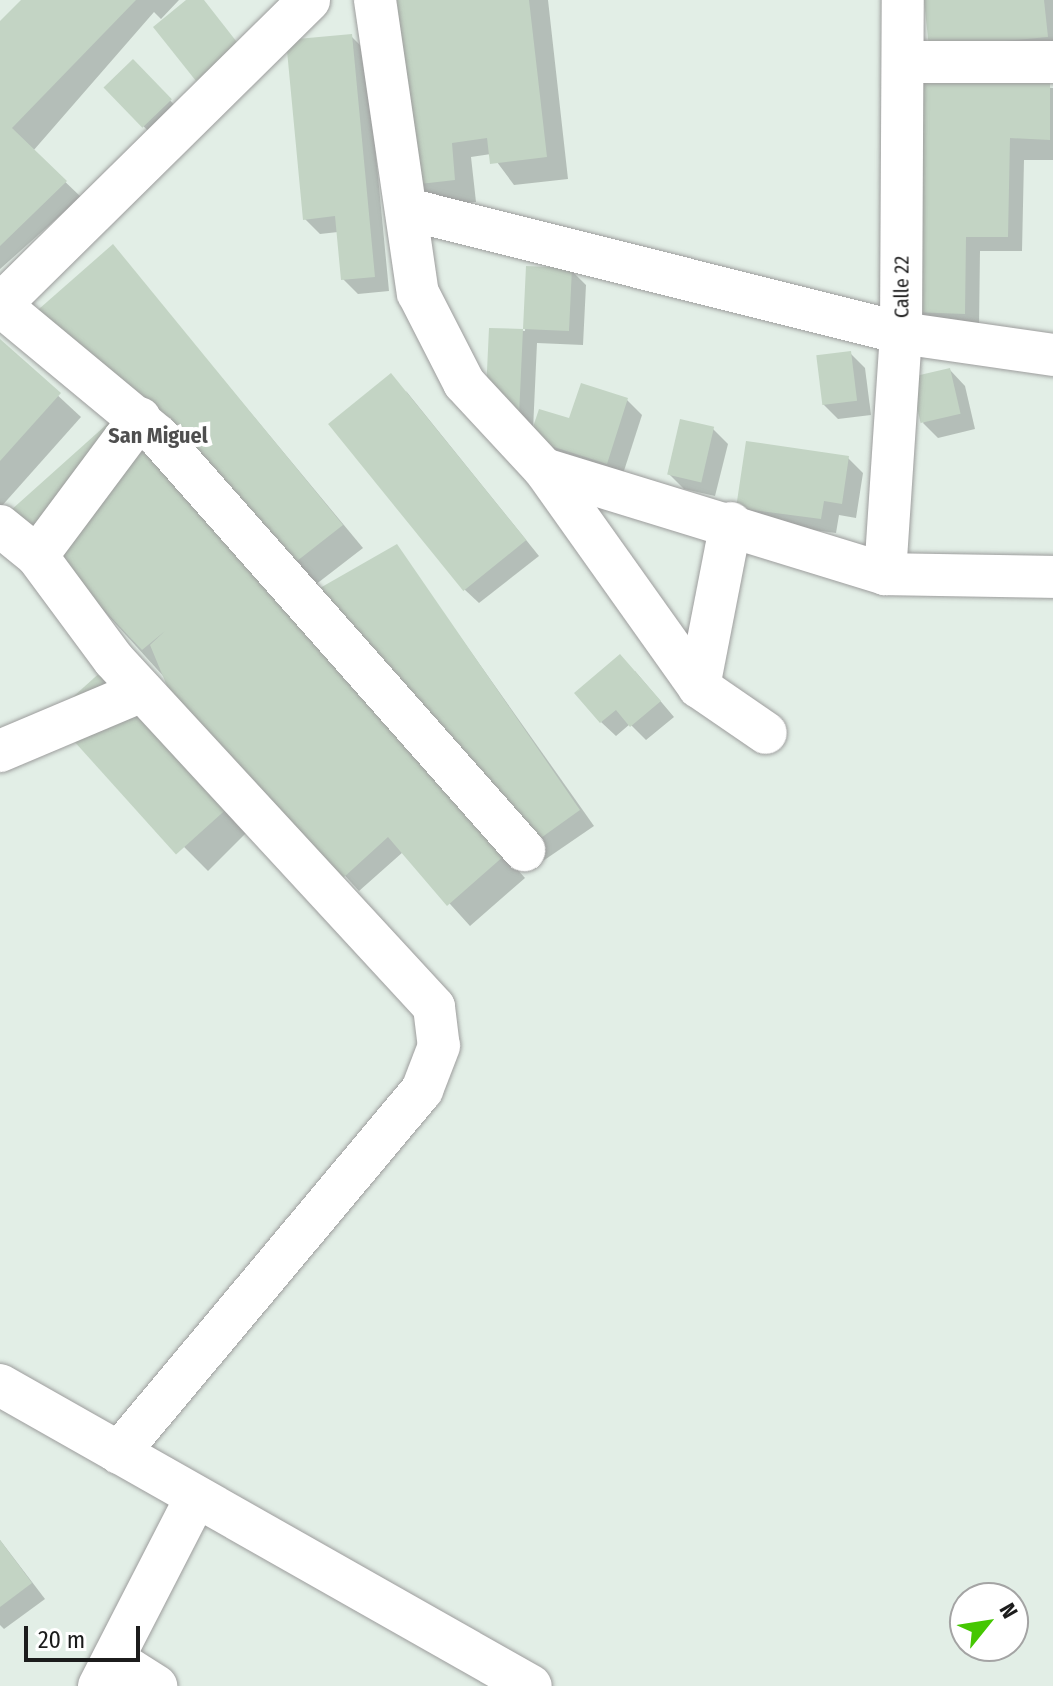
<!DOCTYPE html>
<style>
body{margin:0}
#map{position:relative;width:1053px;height:1686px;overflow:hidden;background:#e2eee6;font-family:"Fira Sans Condensed",sans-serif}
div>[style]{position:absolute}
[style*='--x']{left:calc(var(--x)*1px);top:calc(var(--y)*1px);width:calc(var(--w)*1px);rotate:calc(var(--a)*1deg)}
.shadow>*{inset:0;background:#0003;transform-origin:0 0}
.building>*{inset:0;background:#c3d4c4;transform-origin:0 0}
.roads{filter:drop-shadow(0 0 2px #9d9d9d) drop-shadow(0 0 2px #9d9d9d)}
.minor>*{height:42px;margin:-21px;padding:0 21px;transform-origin:21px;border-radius:21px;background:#fff}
span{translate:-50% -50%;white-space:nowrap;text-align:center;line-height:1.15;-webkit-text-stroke:8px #fff;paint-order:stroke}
.street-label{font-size:20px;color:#1c1c1c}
.neighbourhood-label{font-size:22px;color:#4f4f4f;font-weight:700}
.north{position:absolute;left:949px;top:1582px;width:80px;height:80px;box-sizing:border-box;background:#fff;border:2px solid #a4a4a4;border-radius:50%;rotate:60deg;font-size:22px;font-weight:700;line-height:32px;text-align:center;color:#1c1c1c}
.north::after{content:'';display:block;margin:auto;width:28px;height:36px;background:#45c702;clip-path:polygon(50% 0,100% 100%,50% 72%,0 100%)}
.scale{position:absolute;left:24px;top:1626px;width:116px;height:36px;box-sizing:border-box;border:4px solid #1c1c1c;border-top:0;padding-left:10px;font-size:24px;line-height:28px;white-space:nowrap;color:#1c1c1c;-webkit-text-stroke:6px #fff;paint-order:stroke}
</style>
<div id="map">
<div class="shadow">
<i style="clip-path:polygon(24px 0,179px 0,161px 19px,154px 12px,33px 151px,81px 197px,0 269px,0 24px)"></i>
<i style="clip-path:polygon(398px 0,548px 0,568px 179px,514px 185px,491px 154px,471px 157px,476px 202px,435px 206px,413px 184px)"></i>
<i style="clip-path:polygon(927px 0,1053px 0,1053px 52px,946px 62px)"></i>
<i style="clip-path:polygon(351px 36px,366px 51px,389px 291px,358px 294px,343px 279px,338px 232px,320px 234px,305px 219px)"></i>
<i style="left:133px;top:62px;width:74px;height:37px;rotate:46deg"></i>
<i style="clip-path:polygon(916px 81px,1053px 88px,1053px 160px,1024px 160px,1022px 251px,980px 251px,979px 328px,928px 327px,913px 312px)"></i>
<i style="clip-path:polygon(113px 247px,363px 548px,306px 592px)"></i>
<i style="clip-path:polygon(528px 268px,571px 270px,586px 285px,583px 345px,537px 343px,533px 430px,502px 428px,490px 330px,525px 331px)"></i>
<i style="clip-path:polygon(0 342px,81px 417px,0 508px)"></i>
<i style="clip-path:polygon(850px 353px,865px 368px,871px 415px,838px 419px,823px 404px)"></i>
<i style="clip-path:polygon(950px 370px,965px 386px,975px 429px,938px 438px,923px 423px)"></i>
<i style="clip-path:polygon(406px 391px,539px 556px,479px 603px,464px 589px)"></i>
<i style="clip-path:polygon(627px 400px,642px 415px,622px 477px,539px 446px)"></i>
<i style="clip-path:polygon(713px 429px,728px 444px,715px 496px,684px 489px,669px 474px)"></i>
<i style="clip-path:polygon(848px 458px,863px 473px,856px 518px,839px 515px,836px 533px,753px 522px,738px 507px)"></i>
<i style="clip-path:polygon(13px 511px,466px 812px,525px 878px,470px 926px,403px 852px,359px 891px)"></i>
<i style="clip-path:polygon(396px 546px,594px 826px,540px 863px,526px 848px)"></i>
<i style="clip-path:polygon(635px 671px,674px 717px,646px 740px,630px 724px,616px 736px,601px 722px)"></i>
<i style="clip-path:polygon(57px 719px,258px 821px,208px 871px)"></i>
<i style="clip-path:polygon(0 1540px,45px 1599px,4px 1629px,0 1625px)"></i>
</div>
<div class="building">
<i style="clip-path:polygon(21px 0,136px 0,12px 128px,67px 181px,0 246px,0 21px)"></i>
<i style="clip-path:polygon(186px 0,204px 0,240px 46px,196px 81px,153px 27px)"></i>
<i style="clip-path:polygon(397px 0,529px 0,547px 157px,490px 164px,487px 138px,452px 143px,455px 180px,411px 185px)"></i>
<i style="clip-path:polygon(924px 0,1044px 0,1048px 37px,929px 48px)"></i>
<i style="clip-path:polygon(352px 34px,375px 277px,341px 280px,335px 216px,303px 220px,286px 40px)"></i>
<i style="left:133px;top:59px;width:56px;height:41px;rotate:46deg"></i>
<i style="clip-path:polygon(914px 79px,1050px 82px,1050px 140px,1010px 138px,1008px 237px,966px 237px,965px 314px,911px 312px)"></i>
<i style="clip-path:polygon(113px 244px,343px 525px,283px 572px,23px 323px)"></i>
<i style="clip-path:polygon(526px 266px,572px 268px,569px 331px,523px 329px,519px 416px,485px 414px,489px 328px,523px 329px)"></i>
<i style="clip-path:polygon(0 339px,61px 393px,0 461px)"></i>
<i style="left:851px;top:351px;width:50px;height:35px;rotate:83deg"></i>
<i style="left:950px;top:368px;width:47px;height:41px;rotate:77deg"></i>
<i style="left:391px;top:373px;width:215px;height:81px;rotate:51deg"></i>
<i style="clip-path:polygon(581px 383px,628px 398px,607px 464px,529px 439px,539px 409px,569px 418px)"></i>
<i style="clip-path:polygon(115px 417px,505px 855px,447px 906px,388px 837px,343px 878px,167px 686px,150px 645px,165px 631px,142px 650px,10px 511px)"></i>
<i style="left:680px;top:419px;width:35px;height:57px;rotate:13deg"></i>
<i style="clip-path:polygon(746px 441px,849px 456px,842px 504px,824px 501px,821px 519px,736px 508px)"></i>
<i style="clip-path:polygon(397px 544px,580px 810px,524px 850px,306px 596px)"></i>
<i style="clip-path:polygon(620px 654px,661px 701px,630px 727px,616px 710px,600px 723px,574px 693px)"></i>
<i style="left:114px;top:660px;width:186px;height:84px;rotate:48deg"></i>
<i style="clip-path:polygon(0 1540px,32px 1583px,0 1607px)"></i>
</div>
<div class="roads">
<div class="minor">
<i style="--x:375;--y:0;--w:296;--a:81.7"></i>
<i style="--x:418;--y:293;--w:101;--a:62.9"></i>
<i style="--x:464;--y:383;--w:117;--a:47.1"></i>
<i style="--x:544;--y:469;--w:267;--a:54.6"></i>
<i style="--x:699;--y:687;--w:81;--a:34.5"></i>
<i style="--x:903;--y:62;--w:150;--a:0"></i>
<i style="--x:407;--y:209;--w:509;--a:14.09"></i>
<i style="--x:901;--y:333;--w:154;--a:8.2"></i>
<i style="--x:0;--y:305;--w:205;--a:39.7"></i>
<i style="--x:158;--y:436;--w:553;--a:48.52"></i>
<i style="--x:0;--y:305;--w:434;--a:-44.6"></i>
<i style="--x:544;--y:469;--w:357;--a:17.1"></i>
<i style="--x:885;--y:574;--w:168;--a:1"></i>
<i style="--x:0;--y:526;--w:48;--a:39"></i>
<i style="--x:37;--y:556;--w:129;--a:53.5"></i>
<i style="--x:114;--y:660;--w:472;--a:47.3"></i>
<i style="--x:434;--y:1007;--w:39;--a:83"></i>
<i style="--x:439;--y:1046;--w:47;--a:111.1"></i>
<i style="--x:422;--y:1090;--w:473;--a:129.9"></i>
<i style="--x:37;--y:556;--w:172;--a:-53.3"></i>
<i style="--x:885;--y:574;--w:242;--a:-86.2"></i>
<i style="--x:901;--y:333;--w:333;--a:-89.7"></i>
<i style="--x:699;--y:687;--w:167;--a:-79"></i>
<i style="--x:0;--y:751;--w:154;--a:-22.9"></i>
<i style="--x:0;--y:1385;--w:610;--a:29.55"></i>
<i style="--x:115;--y:1660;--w:49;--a:32.4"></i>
<i style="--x:99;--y:1686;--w:208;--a:-62.8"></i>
</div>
</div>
<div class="street-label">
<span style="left:902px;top:287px;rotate:-90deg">Calle 22</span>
</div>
<div class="neighbourhood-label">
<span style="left:158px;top:436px">San Miguel</span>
</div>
<div class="north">N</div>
<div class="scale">20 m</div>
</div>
